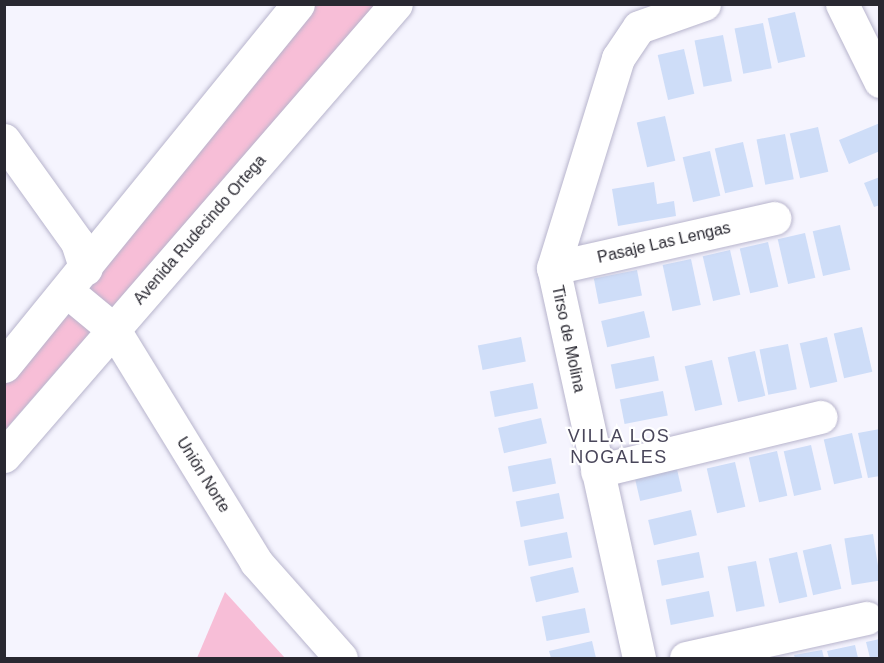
<!DOCTYPE html>
<meta charset="utf-8">
<style>
body{margin:0}
#map{position:relative;width:884px;height:663px;overflow:hidden;background:#f5f4fe;font-family:Arial,sans-serif}
div>[style]{position:absolute}
[style*='--x']{left:calc(var(--x)*1px);top:calc(var(--y)*1px);width:calc(var(--w)*1px);rotate:calc(var(--a)*1deg)}
.green>*{inset:0;background:#f7bed7}
.building>*{inset:0;background:#ceddf8;transform-origin:0 0}
.roads{filter:drop-shadow(0 0 2px #b7b4cc) drop-shadow(0 0 2px #b7b4cc)}
.minor>*{height:33px;margin:-16.5px;padding:0 16.5px;transform-origin:16.5px;border-radius:16.5px;background:#fff}
.major>*{height:33px;margin:-16.5px;padding:0 16.5px;transform-origin:16.5px;border-radius:16.5px;background:#fff}
span{translate:-50% -50%;white-space:nowrap;text-align:center;line-height:1.15;-webkit-text-stroke:4.5px #fff;paint-order:stroke}
.street-label{font-size:16px;color:#292831}
.neighbourhood-label{font-size:18px;color:#49465a;letter-spacing:1.5px}
.frame{position:absolute;inset:0;border:6px solid #292831;pointer-events:none}
</style>
<div id="map">
<div class="green">
<i style="clip-path:polygon(308px 5px,376px 5px,5px 430px,5px 380px)"></i>
<i style="clip-path:polygon(225px 592px,285px 658px,197px 658px)"></i>
</div>
<div class="building">
<i style="left:795px;top:12px;width:46px;height:28px;rotate:77deg"></i>
<i style="left:763px;top:23px;width:46px;height:29px;rotate:79deg"></i>
<i style="left:723px;top:35px;width:47px;height:29px;rotate:79deg"></i>
<i style="left:684px;top:49px;width:46px;height:27px;rotate:77deg"></i>
<i style="left:665px;top:116px;width:46px;height:29px;rotate:77deg"></i>
<i style="clip-path:polygon(880px 123px,880px 151px,849px 164px,839px 140px)"></i>
<i style="left:818px;top:127px;width:46px;height:29px;rotate:77deg"></i>
<i style="left:785px;top:134px;width:46px;height:29px;rotate:79deg"></i>
<i style="left:743px;top:142px;width:46px;height:29px;rotate:77deg"></i>
<i style="left:710px;top:151px;width:46px;height:28px;rotate:77deg"></i>
<i style="clip-path:polygon(880px 177px,880px 205px,874px 207px,864px 183px)"></i>
<i style="clip-path:polygon(654px 182px,657px 204px,674px 201px,676px 216px,618px 226px,612px 189px)"></i>
<i style="left:840px;top:225px;width:46px;height:28px;rotate:77deg"></i>
<i style="left:805px;top:233px;width:46px;height:28px;rotate:77deg"></i>
<i style="left:768px;top:242px;width:46px;height:29px;rotate:77deg"></i>
<i style="left:730px;top:250px;width:46px;height:28px;rotate:77deg"></i>
<i style="left:691px;top:259px;width:47px;height:29px;rotate:78deg"></i>
<i style="left:637px;top:270px;width:26px;height:44px;rotate:79deg"></i>
<i style="left:644px;top:311px;width:27px;height:44px;rotate:77deg"></i>
<i style="left:862px;top:327px;width:46px;height:29px;rotate:77deg"></i>
<i style="left:521px;top:337px;width:25px;height:44px;rotate:79deg"></i>
<i style="left:827px;top:337px;width:46px;height:28px;rotate:77deg"></i>
<i style="left:788px;top:344px;width:46px;height:29px;rotate:79deg"></i>
<i style="left:755px;top:351px;width:46px;height:28px;rotate:77deg"></i>
<i style="left:654px;top:356px;width:25px;height:44px;rotate:79deg"></i>
<i style="left:712px;top:360px;width:46px;height:28px;rotate:77deg"></i>
<i style="left:533px;top:383px;width:26px;height:44px;rotate:79deg"></i>
<i style="left:663px;top:391px;width:25px;height:44px;rotate:79deg"></i>
<i style="left:541px;top:418px;width:26px;height:44px;rotate:77deg"></i>
<i style="clip-path:polygon(880px 429px,880px 476px,868px 478px,858px 433px)"></i>
<i style="left:852px;top:433px;width:46px;height:29px;rotate:77deg"></i>
<i style="left:811px;top:445px;width:46px;height:28px;rotate:77deg"></i>
<i style="left:777px;top:451px;width:46px;height:29px;rotate:77deg"></i>
<i style="left:551px;top:458px;width:26px;height:44px;rotate:79deg"></i>
<i style="left:735px;top:462px;width:46px;height:29px;rotate:77deg"></i>
<i style="left:676px;top:465px;width:27px;height:43px;rotate:77deg"></i>
<i style="left:559px;top:493px;width:26px;height:44px;rotate:79deg"></i>
<i style="left:691px;top:510px;width:26px;height:44px;rotate:77deg"></i>
<i style="left:567px;top:532px;width:26px;height:44px;rotate:79deg"></i>
<i style="left:873px;top:534px;width:47px;height:29px;rotate:81deg"></i>
<i style="left:831px;top:544px;width:46px;height:29px;rotate:77deg"></i>
<i style="left:699px;top:552px;width:26px;height:43px;rotate:79deg"></i>
<i style="left:797px;top:552px;width:46px;height:29px;rotate:77deg"></i>
<i style="left:756px;top:561px;width:46px;height:29px;rotate:79deg"></i>
<i style="left:573px;top:567px;width:26px;height:44px;rotate:77deg"></i>
<i style="left:709px;top:591px;width:26px;height:44px;rotate:79deg"></i>
<i style="left:585px;top:608px;width:25px;height:44px;rotate:79deg"></i>
<i style="clip-path:polygon(880px 639px,880px 658px,870px 658px,866px 642px)"></i>
<i style="clip-path:polygon(592px 641px,596px 658px,551px 658px,549px 651px)"></i>
<i style="clip-path:polygon(855px 645px,858px 658px,829px 658px,827px 651px)"></i>
<i style="clip-path:polygon(822px 650px,824px 658px,795px 658px,794px 655px)"></i>
</div>
<div class="roads">
<div class="minor">
<i style="--x:842;--y:4;--w:86;--a:63.7"></i>
<i style="--x:4;--y:140;--w:125;--a:54.4"></i>
<i style="--x:77;--y:242;--w:28;--a:72"></i>
<i style="--x:553;--y:268;--w:227;--a:-12.7"></i>
<i style="--x:68;--y:292;--w:60;--a:39.6"></i>
<i style="--x:114;--y:330;--w:272;--a:58.5"></i>
<i style="--x:256;--y:562;--w:128;--a:48.5"></i>
<i style="--x:597;--y:471;--w:230;--a:-13.6"></i>
<i style="--x:639;--y:658;--w:399;--a:-102.4"></i>
<i style="--x:553;--y:268;--w:220;--a:-72.8"></i>
<i style="--x:618;--y:58;--w:37;--a:-56"></i>
<i style="--x:639;--y:27;--w:69;--a:-19.5"></i>
<i style="--x:686;--y:658;--w:185;--a:-12.5"></i>
</div>
<div class="major">
<i style="--x:4;--y:366;--w:466;--a:-50.9"></i>
<i style="--x:4;--y:456;--w:598;--a:-49.07"></i>
</div>
</div>
<div class="street-label">
<span style="left:200px;top:230px;rotate:-49deg">Avenida Rudecindo Ortega</span>
<span style="left:664px;top:243px;rotate:-13deg">Pasaje Las Lengas</span>
<span style="left:568px;top:339px;rotate:78deg">Tirso de Molina</span>
<span style="left:203px;top:475px;rotate:58deg">Unión Norte</span>
</div>
<div class="neighbourhood-label">
<span style="left:619px;top:447px">VILLA LOS<br>NOGALES</span>
</div>
<div class="frame"></div>
</div>
